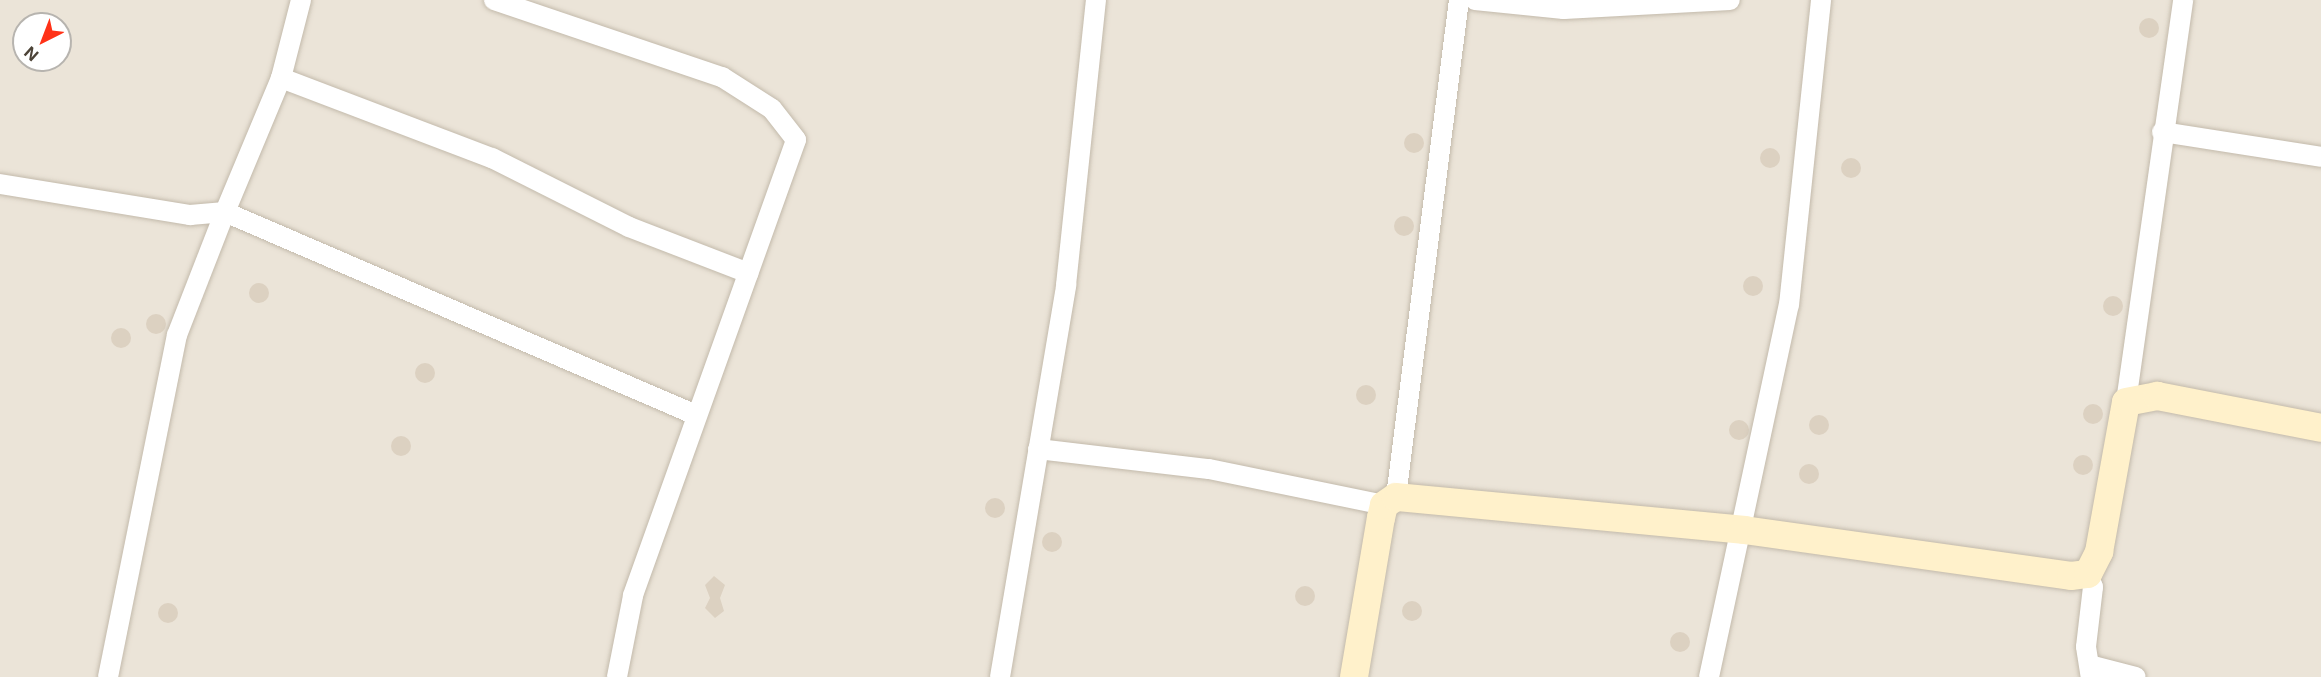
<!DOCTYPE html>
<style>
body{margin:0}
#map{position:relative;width:2321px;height:677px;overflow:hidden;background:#f6f2ea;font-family:Inter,sans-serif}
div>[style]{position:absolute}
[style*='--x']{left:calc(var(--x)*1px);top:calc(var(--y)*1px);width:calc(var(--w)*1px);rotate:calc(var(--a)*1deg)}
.residential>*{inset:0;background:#ebe4d8}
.building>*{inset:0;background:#dcd1c1}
.round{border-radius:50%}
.roads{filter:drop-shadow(0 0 2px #c3baab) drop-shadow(0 0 2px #c3baab)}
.street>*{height:20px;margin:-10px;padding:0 10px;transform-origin:10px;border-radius:10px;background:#fff}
.secondary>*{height:28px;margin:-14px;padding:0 14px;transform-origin:14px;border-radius:14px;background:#fff1cb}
span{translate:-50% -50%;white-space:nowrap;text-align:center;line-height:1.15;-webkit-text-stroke:5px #fff;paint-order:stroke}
.north{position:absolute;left:12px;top:12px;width:60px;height:60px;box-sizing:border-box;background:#fff;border:2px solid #b7b4af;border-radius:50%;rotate:222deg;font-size:16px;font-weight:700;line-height:24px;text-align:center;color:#4c4337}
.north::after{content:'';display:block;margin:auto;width:21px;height:27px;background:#ff3218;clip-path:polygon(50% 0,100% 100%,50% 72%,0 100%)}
</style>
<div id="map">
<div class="residential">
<i style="clip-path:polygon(evenodd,0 0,2321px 0,2321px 677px,0 677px,0 0,24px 24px,60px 24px,60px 60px,24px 60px,24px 24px)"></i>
</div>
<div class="building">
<i class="round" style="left:2139px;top:18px;width:20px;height:20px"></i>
<i class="round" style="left:1404px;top:133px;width:20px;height:20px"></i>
<i class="round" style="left:1760px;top:148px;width:20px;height:20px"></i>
<i class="round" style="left:1841px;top:158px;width:20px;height:20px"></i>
<i class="round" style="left:1394px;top:216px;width:20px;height:20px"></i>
<i class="round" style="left:1743px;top:276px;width:20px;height:20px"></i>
<i class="round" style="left:249px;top:283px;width:20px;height:20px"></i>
<i class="round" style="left:2103px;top:296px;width:20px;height:20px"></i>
<i class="round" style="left:146px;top:314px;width:20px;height:20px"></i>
<i class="round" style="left:111px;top:328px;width:20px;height:20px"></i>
<i class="round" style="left:415px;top:363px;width:20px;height:20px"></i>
<i class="round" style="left:1356px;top:385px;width:20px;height:20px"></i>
<i class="round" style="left:2083px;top:404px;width:20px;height:20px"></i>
<i class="round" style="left:1809px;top:415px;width:20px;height:20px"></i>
<i class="round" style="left:1729px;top:420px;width:20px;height:20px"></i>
<i class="round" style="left:391px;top:436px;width:20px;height:20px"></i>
<i class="round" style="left:2073px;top:455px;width:20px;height:20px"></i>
<i class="round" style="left:1799px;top:464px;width:20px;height:20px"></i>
<i class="round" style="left:985px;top:498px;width:20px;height:20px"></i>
<i class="round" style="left:1042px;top:532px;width:20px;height:20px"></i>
<i style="clip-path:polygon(714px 576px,725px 585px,720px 598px,724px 611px,715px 618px,705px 608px,710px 598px,705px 585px)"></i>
<i class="round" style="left:1295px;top:586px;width:20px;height:20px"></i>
<i class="round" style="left:1402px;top:601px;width:20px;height:20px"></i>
<i class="round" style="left:158px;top:603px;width:20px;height:20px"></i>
<i class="round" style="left:1670px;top:632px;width:20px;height:20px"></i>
</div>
<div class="roads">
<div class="street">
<i style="--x:301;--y:0;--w:81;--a:104.4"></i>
<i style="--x:281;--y:78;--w:145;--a:112.7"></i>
<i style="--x:225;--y:212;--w:513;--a:23.32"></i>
<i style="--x:494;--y:0;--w:241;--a:18.7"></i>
<i style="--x:722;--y:77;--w:59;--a:32.6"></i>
<i style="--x:772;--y:109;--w:39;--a:52"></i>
<i style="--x:796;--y:140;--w:484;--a:109.7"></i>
<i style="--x:633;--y:596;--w:83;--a:101.2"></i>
<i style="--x:1475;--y:0;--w:89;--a:5.8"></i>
<i style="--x:1564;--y:9;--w:166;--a:-3.1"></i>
<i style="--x:281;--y:78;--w:226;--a:20.8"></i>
<i style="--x:492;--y:158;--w:153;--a:26.7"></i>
<i style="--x:629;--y:227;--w:128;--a:21.1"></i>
<i style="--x:2162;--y:132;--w:161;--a:8.9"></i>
<i style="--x:0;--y:184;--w:193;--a:9.3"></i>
<i style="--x:190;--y:215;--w:35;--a:-5"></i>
<i style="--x:2126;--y:402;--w:406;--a:-81.9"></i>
<i style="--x:1038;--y:449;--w:172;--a:6.7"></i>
<i style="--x:1209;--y:469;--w:179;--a:11.6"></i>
<i style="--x:1396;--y:497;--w:501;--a:-82.78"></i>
<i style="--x:2088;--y:574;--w:14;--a:69"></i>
<i style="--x:2093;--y:587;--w:60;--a:96.7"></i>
<i style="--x:2086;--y:647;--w:30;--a:81"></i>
<i style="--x:2093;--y:666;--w:44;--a:14.3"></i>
<i style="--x:108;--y:677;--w:349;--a:-78.6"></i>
<i style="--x:177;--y:335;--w:132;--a:-68.7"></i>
<i style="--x:1000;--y:677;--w:398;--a:-80.4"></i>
<i style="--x:1066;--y:285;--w:287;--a:-84"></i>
<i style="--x:1709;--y:677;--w:381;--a:-77.9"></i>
<i style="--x:1789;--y:305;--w:307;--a:-84"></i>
</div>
<div class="secondary">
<i style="--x:1354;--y:677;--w:161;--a:-80.4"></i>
<i style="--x:1381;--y:518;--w:13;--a:-77"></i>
<i style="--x:1384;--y:505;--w:14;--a:-34"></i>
<i style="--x:1396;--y:497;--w:350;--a:5.4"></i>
<i style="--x:1744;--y:530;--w:330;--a:8"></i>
<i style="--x:2071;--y:576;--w:17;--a:-7"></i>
<i style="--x:2088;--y:574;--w:25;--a:-63"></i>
<i style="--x:2099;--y:552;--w:152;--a:-79.8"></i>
<i style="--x:2126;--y:402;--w:32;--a:-11"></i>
<i style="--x:2157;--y:396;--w:167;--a:11"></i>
</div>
</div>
<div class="north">N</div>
</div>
